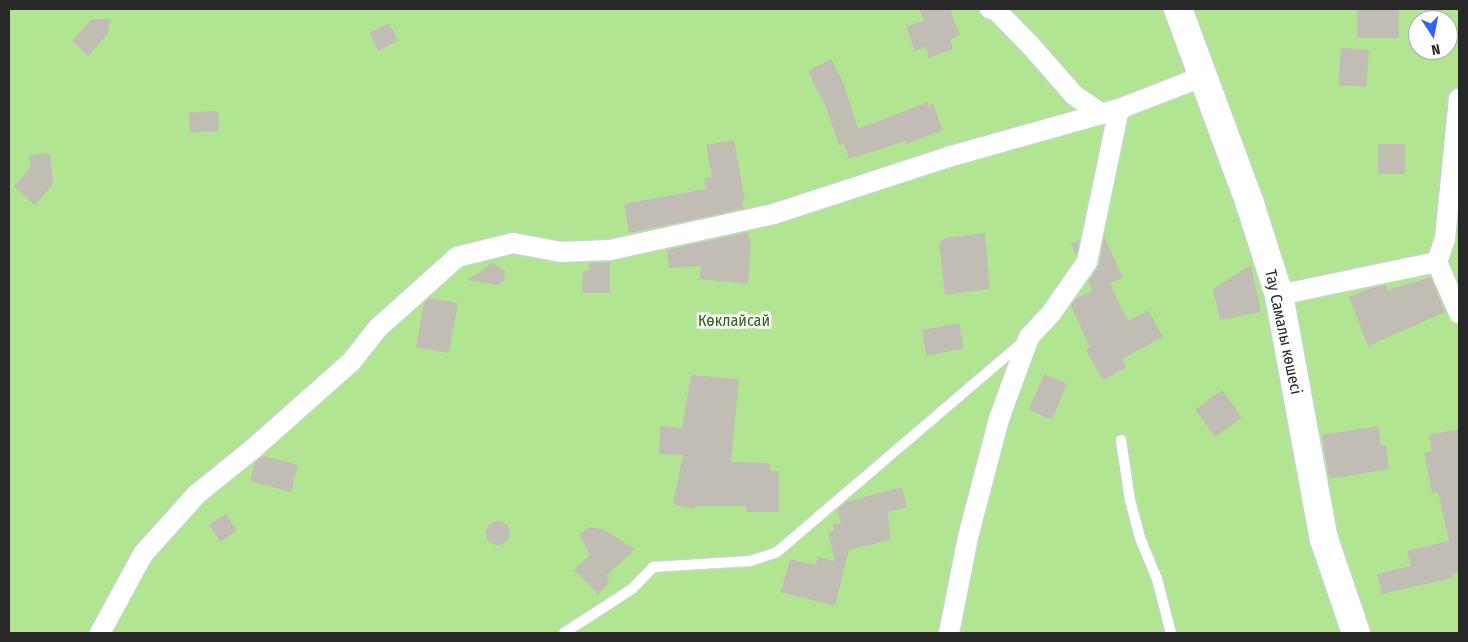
<!DOCTYPE html>
<meta charset="utf-8">
<style>
body{margin:0}
#map{position:relative;width:1468px;height:642px;overflow:hidden;background:#ebe2d8;font-family:"Fira Sans Condensed",sans-serif}
div>[style]{position:absolute}
[style*='--x']{left:calc(var(--x)*1px);top:calc(var(--y)*1px);width:calc(var(--w)*1px);rotate:calc(var(--a)*1deg)}
.green>*{inset:0;background:#b1e592}
.building>*{inset:0;background:#c2bdb4;transform-origin:0 0}
.round{border-radius:50%}
.roads{filter:drop-shadow(0 0 1px #ced2e2) drop-shadow(0 0 1px #ced2e2)}
.lane>*{height:10px;margin:-5px;padding:0 5px;transform-origin:5px;border-radius:5px;background:#fff}
.street>*{height:20px;margin:-10px;padding:0 10px;transform-origin:10px;border-radius:10px;background:#fff}
.secondary>*{height:28px;margin:-14px;padding:0 14px;transform-origin:14px;border-radius:14px;background:#fff}
span{translate:-50% -50%;white-space:nowrap;text-align:center;line-height:1.15;-webkit-text-stroke:5px #fff;paint-order:stroke}
.park-label{font-size:16px;color:#2a6616}
.street-label{font-size:16px;color:#282828}
.frame{position:absolute;inset:0;border:10px solid #282828;pointer-events:none}
.north{position:absolute;left:1408px;top:10px;width:50px;height:50px;box-sizing:border-box;background:#fff;border:1px solid #a9a9a9;border-radius:50%;rotate:169deg;font-size:14px;font-weight:700;line-height:20px;text-align:center;color:#282828}
.north::after{content:'';display:block;margin:auto;width:18px;height:22px;background:#3260ff;clip-path:polygon(50% 0,100% 100%,50% 72%,0 100%)}
</style>
<div id="map">
<div class="green">
<i style="clip-path:polygon(evenodd,9px 9px,1459px 9px,1459px 633px,9px 633px,9px 9px,1418px 20px,1448px 20px,1448px 50px,1418px 50px,1418px 20px)"></i>
</div>
<div class="building">
<i style="clip-path:polygon(919px 9px,950px 9px,960px 35px,950px 39px,953px 49px,929px 58px,926px 47px,915px 51px,906px 27px,924px 20px)"></i>
<i style="left:1357px;top:9px;width:42px;height:29px"></i>
<i style="clip-path:polygon(92px 19px,110px 19px,108px 33px,88px 56px,72px 41px)"></i>
<i style="left:389px;top:23px;width:20px;height:22px;rotate:63deg"></i>
<i style="left:1341px;top:48px;width:28px;height:37px;rotate:4deg"></i>
<i style="clip-path:polygon(831px 59px,843px 82px,858px 129px,928px 102px,929px 106px,933px 104px,943px 130px,907px 144px,906px 141px,849px 159px,844px 144px,839px 145px,827px 110px,808px 71px)"></i>
<i style="left:218px;top:111px;width:20px;height:29px;rotate:87deg"></i>
<i style="clip-path:polygon(734px 140px,745px 200px,742px 201px,744px 209px,629px 233px,624px 204px,706px 189px,704px 178px,712px 177px,706px 145px)"></i>
<i style="left:1378px;top:144px;width:27px;height:30px"></i>
<i style="clip-path:polygon(50px 153px,53px 184px,35px 205px,14px 186px,31px 167px,29px 155px)"></i>
<i style="clip-path:polygon(748px 232px,751px 247px,748px 284px,699px 279px,701px 266px,669px 268px,667px 250px)"></i>
<i style="clip-path:polygon(985px 233px,990px 289px,945px 295px,939px 243px,945px 238px)"></i>
<i style="clip-path:polygon(1104px 236px,1123px 278px,1110px 283px,1128px 321px,1148px 310px,1163px 337px,1122px 359px,1127px 367px,1103px 380px,1086px 350px,1090px 348px,1071px 306px,1075px 299px,1092px 291px,1088px 282px,1099px 265px)"></i>
<i style="clip-path:polygon(1080px 240px,1076px 256px,1071px 244px)"></i>
<i style="clip-path:polygon(610px 262px,610px 293px,582px 293px,583px 271px,589px 271px,589px 263px)"></i>
<i style="clip-path:polygon(493px 263px,505px 271px,504px 280px,498px 285px,467px 280px)"></i>
<i style="clip-path:polygon(1251px 265px,1261px 312px,1220px 320px,1213px 289px)"></i>
<i style="clip-path:polygon(1431px 277px,1445px 312px,1368px 346px,1349px 297px,1372px 288px,1386px 285px,1388px 290px)"></i>
<i style="clip-path:polygon(429px 298px,458px 303px,449px 353px,416px 347px,424px 303px)"></i>
<i style="left:959px;top:323px;width:26px;height:38px;rotate:79deg"></i>
<i style="left:1044px;top:374px;width:25px;height:39px;rotate:23deg"></i>
<i style="clip-path:polygon(691px 375px,739px 379px,731px 462px,770px 463px,770px 471px,779px 471px,779px 512px,746px 512px,746px 506px,695px 506px,695px 509px,673px 504px,683px 455px,659px 454px,660px 426px,682px 428px)"></i>
<i style="left:1222px;top:390px;width:34px;height:33px;rotate:54deg"></i>
<i style="clip-path:polygon(1378px 426px,1381px 445px,1386px 445px,1389px 469px,1329px 479px,1322px 435px)"></i>
<i style="clip-path:polygon(1459px 429px,1459px 572px,1452px 574px,1453px 578px,1382px 594px,1377px 574px,1411px 566px,1407px 551px,1449px 541px,1438px 492px,1432px 493px,1424px 453px,1432px 451px,1429px 435px)"></i>
<i style="clip-path:polygon(263px 456px,298px 465px,291px 492px,250px 481px,255px 462px)"></i>
<i style="clip-path:polygon(902px 487px,907px 507px,888px 512px,890px 540px,849px 550px,835px 606px,781px 592px,790px 559px,815px 565px,818px 557px,835px 561px,828px 532px,834px 531px,833px 524px,841px 523px,837px 510px,846px 502px)"></i>
<i style="left:226px;top:514px;width:20px;height:20px;rotate:57deg"></i>
<i class="round" style="left:486px;top:521px;width:24px;height:24px"></i>
<i style="clip-path:polygon(589px 527px,603px 529px,635px 549px,607px 575px,609px 583px,598px 594px,574px 570px,590px 555px,579px 535px)"></i>
</div>
<div class="roads">
<div class="lane">
<i style="--x:1121;--y:440;--w:61;--a:81.5"></i>
<i style="--x:1130;--y:500;--w:39;--a:75"></i>
<i style="--x:1140;--y:538;--w:44;--a:67.5"></i>
<i style="--x:1157;--y:579;--w:56;--a:75.5"></i>
<i style="--x:564;--y:633;--w:81;--a:-32.9"></i>
<i style="--x:632;--y:589;--w:30;--a:-46"></i>
<i style="--x:653;--y:567;--w:97;--a:-3.5"></i>
<i style="--x:750;--y:561;--w:28;--a:-18"></i>
<i style="--x:777;--y:552;--w:323;--a:-40.5"></i>
</div>
<div class="street">
<i style="--x:990;--y:9;--w:5;--a:0"></i>
<i style="--x:995;--y:9;--w:52;--a:45.8"></i>
<i style="--x:1031;--y:46;--w:65;--a:48.7"></i>
<i style="--x:1074;--y:95;--w:34;--a:34"></i>
<i style="--x:1437;--y:262;--w:56;--a:66.7"></i>
<i style="--x:1279;--y:295;--w:161;--a:-11.8"></i>
<i style="--x:1437;--y:262;--w:24;--a:-71"></i>
<i style="--x:1445;--y:239;--w:141;--a:-84.3"></i>
<i style="--x:100;--y:633;--w:90;--a:-61.4"></i>
<i style="--x:143;--y:554;--w:81;--a:-48"></i>
<i style="--x:197;--y:494;--w:73;--a:-38.9"></i>
<i style="--x:254;--y:448;--w:130;--a:-41.6"></i>
<i style="--x:351;--y:362;--w:43;--a:-51.5"></i>
<i style="--x:378;--y:328;--w:106;--a:-41.9"></i>
<i style="--x:457;--y:257;--w:58;--a:-14"></i>
<i style="--x:513;--y:243;--w:49;--a:10.6"></i>
<i style="--x:561;--y:252;--w:49;--a:-2.3"></i>
<i style="--x:610;--y:250;--w:168;--a:-12.4"></i>
<i style="--x:774;--y:214;--w:183;--a:-18.1"></i>
<i style="--x:948;--y:157;--w:178;--a:-15.7"></i>
<i style="--x:1119;--y:109;--w:91;--a:-21.2"></i>
<i style="--x:949;--y:633;--w:98;--a:-78.8"></i>
<i style="--x:968;--y:537;--w:122;--a:-75.3"></i>
<i style="--x:999;--y:419;--w:87;--a:-69.9"></i>
<i style="--x:1029;--y:337;--w:34;--a:-47"></i>
<i style="--x:1052;--y:312;--w:61;--a:-55"></i>
<i style="--x:1087;--y:262;--w:156;--a:-78.2"></i>
</div>
<div class="secondary">
<i style="--x:1178;--y:9;--w:208;--a:69.7"></i>
<i style="--x:1250;--y:204;--w:96;--a:72.3"></i>
<i style="--x:1279;--y:295;--w:248;--a:79.6"></i>
<i style="--x:1324;--y:539;--w:99;--a:71.2"></i>
</div>
</div>
<div class="park-label">
<span style="left:734px;top:321px">Көклайсай</span>
</div>
<div class="street-label">
<span style="left:1283px;top:332px;rotate:78deg">Тау Самалы көшесі</span>
</div>
<div class="frame"></div>
<div class="north">N</div>
</div>
